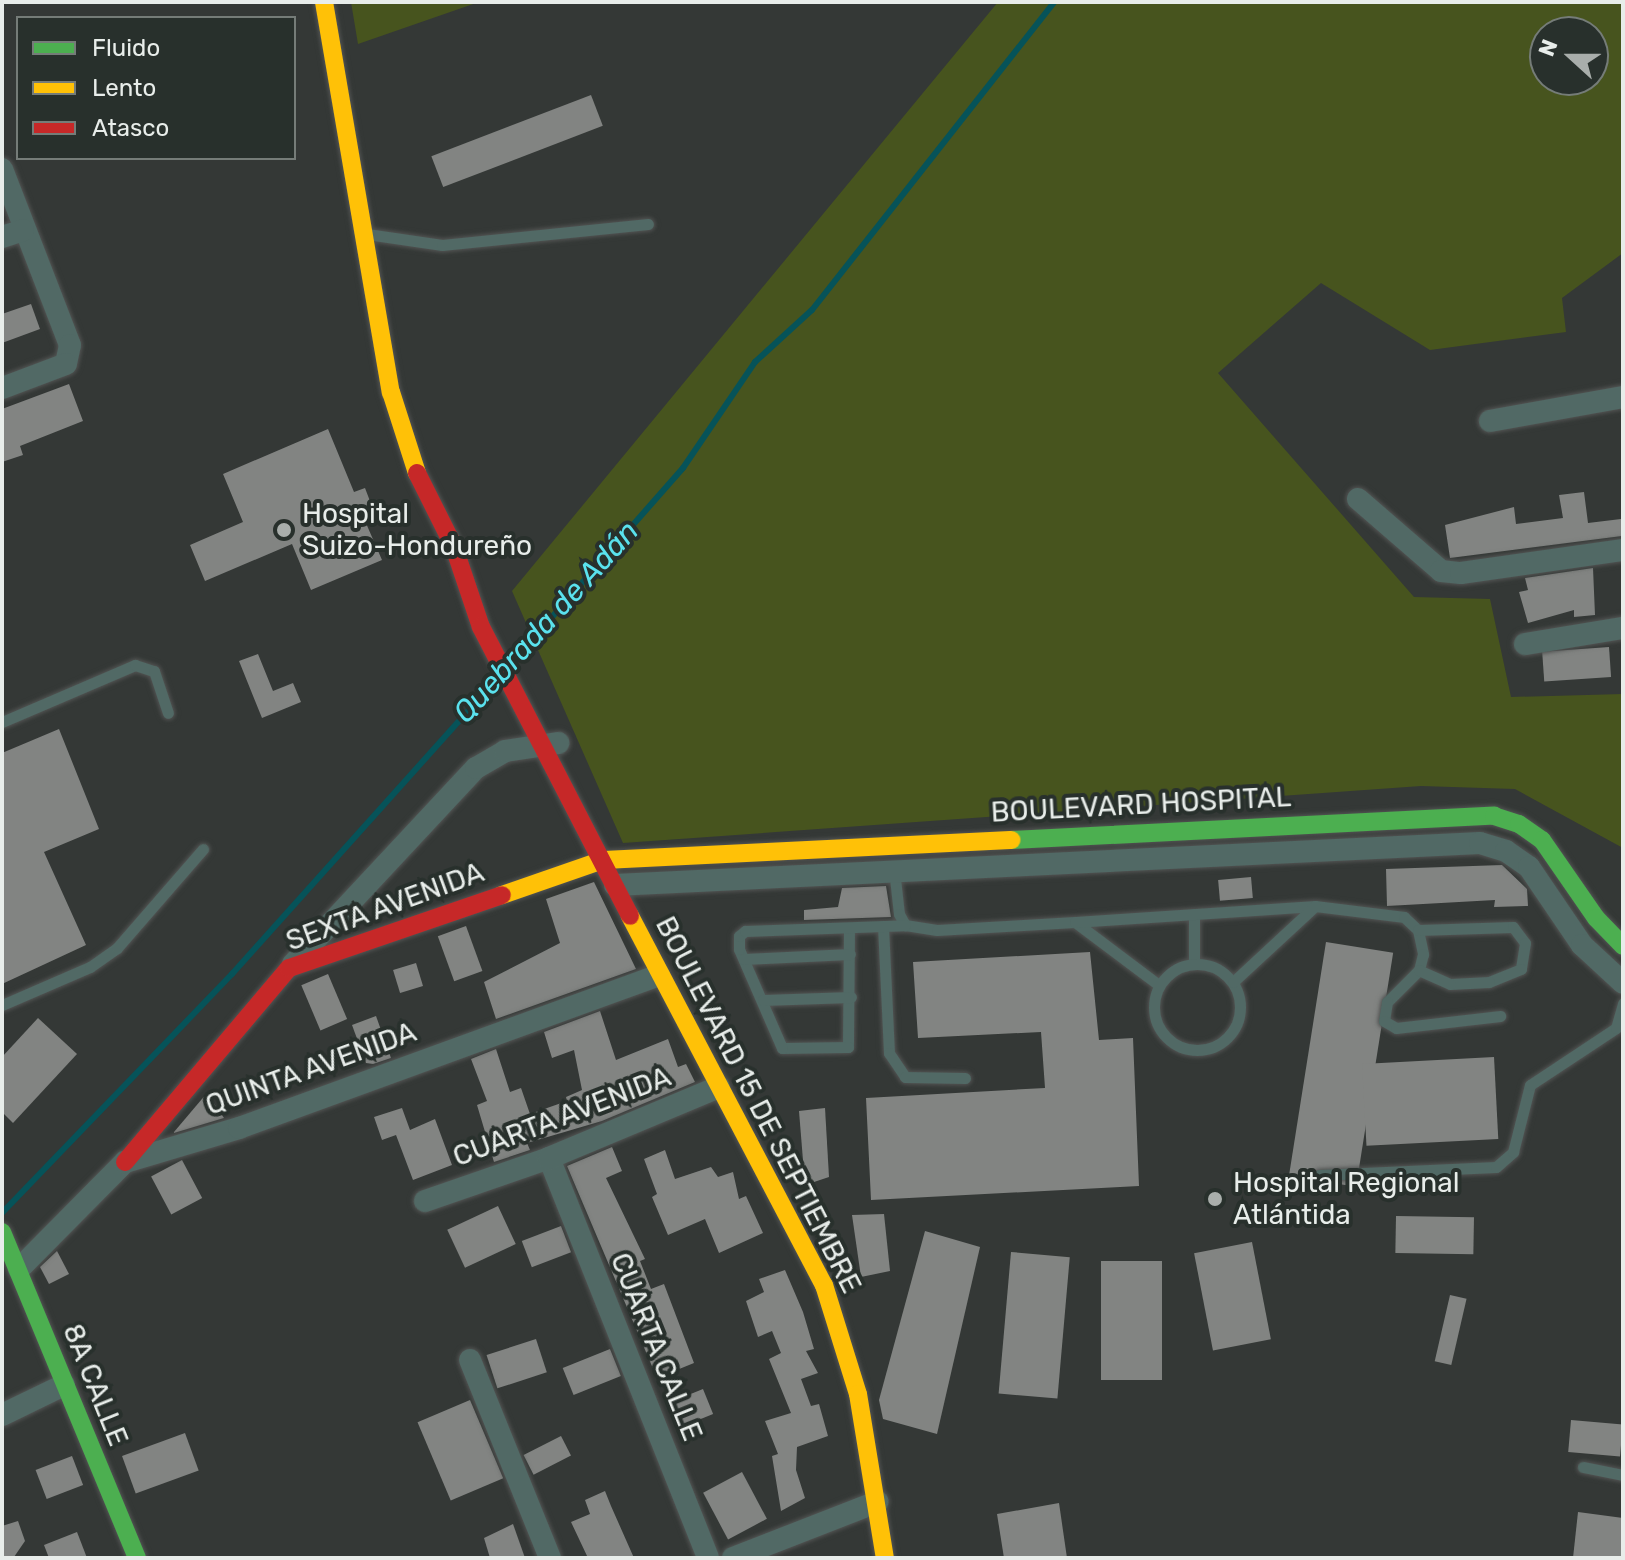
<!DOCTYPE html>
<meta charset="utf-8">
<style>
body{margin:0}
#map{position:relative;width:1625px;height:1560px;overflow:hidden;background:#343836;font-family:Rubik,sans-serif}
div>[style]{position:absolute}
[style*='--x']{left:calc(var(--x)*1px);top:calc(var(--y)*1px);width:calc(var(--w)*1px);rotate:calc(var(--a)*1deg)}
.green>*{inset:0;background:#47541e}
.stream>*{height:6px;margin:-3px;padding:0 3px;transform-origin:3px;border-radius:3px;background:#065359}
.building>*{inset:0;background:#828482;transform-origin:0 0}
.roads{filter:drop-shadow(0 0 2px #525453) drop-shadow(0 0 2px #525453)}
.lane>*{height:11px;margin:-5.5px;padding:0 5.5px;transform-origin:5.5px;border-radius:5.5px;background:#516965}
.lane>.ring{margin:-5.5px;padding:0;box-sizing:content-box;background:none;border:11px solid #516965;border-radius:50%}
.street>*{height:22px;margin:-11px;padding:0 11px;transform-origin:11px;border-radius:11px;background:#516965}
.fast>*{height:18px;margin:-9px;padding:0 9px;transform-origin:9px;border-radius:9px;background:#4caf50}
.slow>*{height:18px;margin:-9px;padding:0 9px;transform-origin:9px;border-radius:9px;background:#ffc107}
.jam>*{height:18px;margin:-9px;padding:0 9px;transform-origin:9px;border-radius:9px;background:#c62828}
.dots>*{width:22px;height:22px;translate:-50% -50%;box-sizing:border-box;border:4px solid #28302c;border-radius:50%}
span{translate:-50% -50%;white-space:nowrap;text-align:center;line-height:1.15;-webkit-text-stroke:8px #28302c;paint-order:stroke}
.poi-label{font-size:28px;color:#e8edea}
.left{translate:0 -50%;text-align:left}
.street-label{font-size:28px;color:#e8edea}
.water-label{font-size:30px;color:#5ae2ee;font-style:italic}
.frame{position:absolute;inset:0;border:4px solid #e8edea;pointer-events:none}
.legend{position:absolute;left:16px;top:16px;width:280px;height:144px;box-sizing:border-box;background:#28302c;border:2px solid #757c78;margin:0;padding:10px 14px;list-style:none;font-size:24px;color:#e8edea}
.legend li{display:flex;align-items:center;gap:16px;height:40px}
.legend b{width:40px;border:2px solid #757c78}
.north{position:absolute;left:1529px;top:16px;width:80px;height:80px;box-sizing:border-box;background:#28302c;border:2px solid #757c78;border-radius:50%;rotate:291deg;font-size:22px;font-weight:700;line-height:32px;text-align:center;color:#e8edea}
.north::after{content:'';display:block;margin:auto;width:28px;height:36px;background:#a9aeab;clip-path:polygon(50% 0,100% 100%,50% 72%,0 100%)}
</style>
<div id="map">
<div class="green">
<i style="clip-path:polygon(351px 2px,479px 2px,358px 44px)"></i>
<i style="clip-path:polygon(evenodd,998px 2px,1623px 2px,1623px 253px,1562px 298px,1566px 332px,1430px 350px,1321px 283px,1218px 373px,1414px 597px,1490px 599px,1511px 697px,1623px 694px,1623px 848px,1515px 789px,1421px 786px,623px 843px,512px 591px,998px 2px,1545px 32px,1593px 32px,1593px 80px,1545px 80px,1545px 32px)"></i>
</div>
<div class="stream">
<i style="--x:509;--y:666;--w:264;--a:-48.7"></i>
<i style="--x:683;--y:468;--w:128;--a:-55.8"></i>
<i style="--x:755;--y:362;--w:77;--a:-42.4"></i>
<i style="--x:812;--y:310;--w:392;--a:-51.8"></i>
<i style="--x:2;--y:1213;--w:332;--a:-46.1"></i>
<i style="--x:232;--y:974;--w:395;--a:-48.1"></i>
</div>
<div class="building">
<i style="left:591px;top:95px;width:33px;height:171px;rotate:69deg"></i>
<i style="clip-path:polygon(31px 304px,40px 329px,2px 343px,2px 314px)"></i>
<i style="clip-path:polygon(69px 384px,83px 421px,20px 446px,23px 455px,2px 462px,2px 409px)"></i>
<i style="clip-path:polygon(328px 429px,354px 492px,365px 488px,373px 509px,362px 514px,382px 560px,311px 590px,292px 544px,205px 581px,190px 545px,243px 522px,223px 474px)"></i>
<i style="clip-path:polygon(1584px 492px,1588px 523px,1621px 519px,1622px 536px,1450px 558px,1445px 525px,1514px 507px,1516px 524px,1563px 518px,1559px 495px)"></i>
<i style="clip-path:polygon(1593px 568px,1595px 615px,1574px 617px,1574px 610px,1528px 623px,1519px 592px,1528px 590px,1525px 578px)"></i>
<i style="left:1609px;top:647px;width:30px;height:67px;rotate:86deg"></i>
<i style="clip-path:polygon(258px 654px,273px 691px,293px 683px,301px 702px,262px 718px,239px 661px)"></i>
<i style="clip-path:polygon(59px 729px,99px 829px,44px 852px,86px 945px,2px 984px,2px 753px)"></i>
<i style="clip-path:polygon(1502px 865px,1527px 889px,1528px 906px,1494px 907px,1495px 900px,1387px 906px,1386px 869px)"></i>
<i style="left:1251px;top:877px;width:21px;height:33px;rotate:85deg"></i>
<i style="clip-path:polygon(594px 882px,636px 969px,496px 1019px,484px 982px,560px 943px,546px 899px)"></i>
<i style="clip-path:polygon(886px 886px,891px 917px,804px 920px,804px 910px,838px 907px,842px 888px)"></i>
<i style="left:466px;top:926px;width:48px;height:30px;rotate:70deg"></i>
<i style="left:1326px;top:942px;width:68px;height:237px;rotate:9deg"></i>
<i style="clip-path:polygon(1090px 952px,1099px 1040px,1133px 1038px,1139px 1186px,871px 1200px,866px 1098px,1045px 1088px,1041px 1032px,918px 1038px,913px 962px)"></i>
<i style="left:416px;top:963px;width:24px;height:24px;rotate:73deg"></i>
<i style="left:328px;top:974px;width:49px;height:29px;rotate:67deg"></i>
<i style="clip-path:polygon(600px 1011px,616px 1060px,668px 1039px,678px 1067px,686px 1064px,695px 1082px,602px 1121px,527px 1143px,530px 1150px,494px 1162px,477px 1105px,487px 1101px,471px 1059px,496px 1049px,510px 1092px,521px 1088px,530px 1114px,567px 1101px,566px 1097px,582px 1090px,574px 1050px,552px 1058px,544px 1032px)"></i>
<i style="clip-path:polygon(376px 1016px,391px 1058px,373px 1064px,366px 1063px,352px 1025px)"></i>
<i style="clip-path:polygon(38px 1018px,77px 1054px,13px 1123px,2px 1112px,2px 1057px)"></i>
<i style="left:1494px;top:1057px;width:82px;height:132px;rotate:87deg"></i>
<i style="clip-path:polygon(207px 1093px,224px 1118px,174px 1133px,174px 1132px)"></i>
<i style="clip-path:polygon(402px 1108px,410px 1130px,435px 1119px,452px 1165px,413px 1180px,396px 1135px,382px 1140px,374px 1117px)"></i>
<i style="clip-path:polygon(825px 1108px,829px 1177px,805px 1185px,799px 1111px)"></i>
<i style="clip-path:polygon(612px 1147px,622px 1171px,606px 1178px,645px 1259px,640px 1261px,651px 1289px,664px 1284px,694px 1363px,657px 1378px,567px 1166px)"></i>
<i style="clip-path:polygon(665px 1150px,675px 1179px,711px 1167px,718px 1177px,733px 1172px,739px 1199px,746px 1196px,763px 1233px,719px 1253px,705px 1219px,668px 1235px,652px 1197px,657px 1194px,644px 1159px)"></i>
<i style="left:182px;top:1160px;width:43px;height:35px;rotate:62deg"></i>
<i style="left:498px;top:1206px;width:42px;height:56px;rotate:65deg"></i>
<i style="clip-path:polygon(884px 1214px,890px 1271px,861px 1277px,852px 1215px)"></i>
<i style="left:1396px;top:1216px;width:78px;height:37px;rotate:1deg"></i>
<i style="left:561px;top:1226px;width:28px;height:42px;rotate:69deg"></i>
<i style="clip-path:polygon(925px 1231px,980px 1247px,937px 1434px,883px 1419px,879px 1400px)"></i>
<i style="left:1252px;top:1242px;width:99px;height:59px;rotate:79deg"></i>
<i style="clip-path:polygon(57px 1251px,69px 1274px,49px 1284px,40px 1267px)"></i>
<i style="left:1011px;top:1252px;width:59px;height:142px;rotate:5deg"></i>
<i style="left:1162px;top:1261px;width:119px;height:61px;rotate:90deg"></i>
<i style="clip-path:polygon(785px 1270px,803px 1312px,814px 1349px,806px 1351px,818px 1373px,801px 1379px,811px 1406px,819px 1404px,828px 1436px,797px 1447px,796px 1470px,805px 1498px,781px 1511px,772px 1456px,778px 1454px,765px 1421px,791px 1413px,769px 1359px,781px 1353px,772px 1331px,758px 1337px,746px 1301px,764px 1292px,759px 1279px)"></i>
<i style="left:1450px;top:1295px;width:17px;height:68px;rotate:13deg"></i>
<i style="left:536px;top:1339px;width:35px;height:52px;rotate:72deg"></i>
<i style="left:610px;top:1349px;width:29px;height:51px;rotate:68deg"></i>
<i style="left:703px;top:1389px;width:27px;height:36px;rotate:68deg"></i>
<i style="left:470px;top:1400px;width:85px;height:57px;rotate:67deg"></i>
<i style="left:1571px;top:1420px;width:52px;height:32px;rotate:5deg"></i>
<i style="left:185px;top:1433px;width:40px;height:67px;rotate:70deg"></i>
<i style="left:561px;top:1436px;width:22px;height:42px;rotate:63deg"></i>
<i style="left:72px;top:1456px;width:31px;height:39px;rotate:69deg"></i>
<i style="left:742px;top:1472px;width:53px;height:44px;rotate:62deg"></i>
<i style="clip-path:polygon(605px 1491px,611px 1506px,634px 1558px,588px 1558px,571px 1522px,590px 1514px,585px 1500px)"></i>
<i style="clip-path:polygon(1059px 1503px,1067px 1558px,1004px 1558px,997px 1514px)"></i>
<i style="clip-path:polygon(1578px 1512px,1623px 1518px,1623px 1558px,1573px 1558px)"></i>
<i style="clip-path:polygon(18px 1521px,25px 1541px,14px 1557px,2px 1558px,2px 1526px)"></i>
<i style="clip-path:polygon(513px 1524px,525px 1558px,490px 1558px,484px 1538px)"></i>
<i style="clip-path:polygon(77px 1532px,87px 1558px,49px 1558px,44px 1545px)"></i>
</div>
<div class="roads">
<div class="lane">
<i style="--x:367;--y:234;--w:76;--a:8.3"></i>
<i style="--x:442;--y:245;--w:207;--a:-5.8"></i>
<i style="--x:2;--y:722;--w:145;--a:-23.2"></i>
<i style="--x:135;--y:665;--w:20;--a:18"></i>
<i style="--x:154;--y:671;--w:44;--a:71.6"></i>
<i style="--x:894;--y:869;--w:45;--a:83.7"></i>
<i style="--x:899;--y:914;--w:13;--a:61"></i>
<i style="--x:905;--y:925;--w:32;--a:9"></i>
<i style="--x:937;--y:930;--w:138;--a:-3.3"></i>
<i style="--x:1075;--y:922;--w:105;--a:36.9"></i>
<i style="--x:1194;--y:914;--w:49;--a:90"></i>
<i style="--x:1075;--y:922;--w:241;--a:-3.8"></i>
<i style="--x:1315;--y:906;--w:90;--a:7"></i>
<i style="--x:1404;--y:917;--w:19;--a:43"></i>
<i style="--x:1418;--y:930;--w:25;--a:78"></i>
<i style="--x:1423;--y:954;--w:16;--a:104"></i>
<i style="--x:1419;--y:970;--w:45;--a:135"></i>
<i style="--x:1387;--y:1002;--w:19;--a:99"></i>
<i style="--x:1384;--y:1021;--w:14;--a:30"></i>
<i style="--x:1396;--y:1028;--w:105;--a:-6.6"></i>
<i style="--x:883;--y:926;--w:127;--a:87.3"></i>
<i style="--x:889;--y:1053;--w:29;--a:56"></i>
<i style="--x:905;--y:1077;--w:60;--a:1"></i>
<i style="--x:849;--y:928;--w:119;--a:90.5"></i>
<i style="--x:848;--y:1047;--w:66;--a:179.1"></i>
<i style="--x:782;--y:1048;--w:108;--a:-113.5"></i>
<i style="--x:739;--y:949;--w:13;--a:-90"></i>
<i style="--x:739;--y:936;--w:8;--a:-40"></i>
<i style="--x:745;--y:931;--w:160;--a:-2.1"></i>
<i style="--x:1418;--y:930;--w:95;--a:-1.8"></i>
<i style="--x:1513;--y:927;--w:20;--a:53"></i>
<i style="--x:1525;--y:943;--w:26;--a:99"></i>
<i style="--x:1521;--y:969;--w:35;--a:158"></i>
<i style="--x:1489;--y:982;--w:39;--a:177"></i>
<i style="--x:1450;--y:984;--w:34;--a:-156"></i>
<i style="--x:744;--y:959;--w:106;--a:-2.7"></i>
<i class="ring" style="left:1154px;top:964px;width:75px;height:75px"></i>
<i style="--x:1233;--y:982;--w:112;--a:-42.8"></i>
<i style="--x:763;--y:1000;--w:88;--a:-2"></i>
<i style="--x:2;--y:1005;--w:96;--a:-23.4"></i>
<i style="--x:90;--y:967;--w:33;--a:-35"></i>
<i style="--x:117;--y:948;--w:131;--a:-49"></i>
<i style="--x:1319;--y:1175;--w:177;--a:-2.6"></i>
<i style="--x:1496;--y:1167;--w:23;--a:-41"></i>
<i style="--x:1513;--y:1152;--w:69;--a:-75.8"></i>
<i style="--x:1530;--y:1085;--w:103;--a:-33.5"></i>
<i style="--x:1616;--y:1028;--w:26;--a:-74"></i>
<i style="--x:1583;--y:1467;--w:41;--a:11.3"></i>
</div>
<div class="street">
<i style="--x:2;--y:169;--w:189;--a:68.9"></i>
<i style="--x:70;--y:345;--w:19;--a:102"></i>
<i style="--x:66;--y:364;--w:68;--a:159.4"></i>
<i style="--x:2;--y:237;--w:22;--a:-18"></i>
<i style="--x:1490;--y:421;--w:135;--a:-10.2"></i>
<i style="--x:1358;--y:499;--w:110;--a:40.9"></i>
<i style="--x:1441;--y:571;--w:20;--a:6"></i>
<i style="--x:1461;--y:573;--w:164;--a:-8.1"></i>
<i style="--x:1525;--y:644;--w:99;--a:-9.3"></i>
<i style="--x:615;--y:885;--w:866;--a:-2.78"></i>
<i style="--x:1480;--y:843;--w:27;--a:17"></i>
<i style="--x:1506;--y:851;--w:28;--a:35"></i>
<i style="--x:1529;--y:867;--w:94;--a:55.8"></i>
<i style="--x:1582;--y:945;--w:56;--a:42.8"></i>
<i style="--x:293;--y:964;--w:268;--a:-47"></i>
<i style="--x:476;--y:768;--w:34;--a:-30"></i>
<i style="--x:505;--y:751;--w:54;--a:-8.6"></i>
<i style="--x:549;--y:1158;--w:430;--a:68.3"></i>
<i style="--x:425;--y:1201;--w:131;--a:-19.1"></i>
<i style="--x:549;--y:1158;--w:184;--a:-22.7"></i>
<i style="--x:19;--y:1269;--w:151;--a:-45.3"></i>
<i style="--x:125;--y:1162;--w:119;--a:-16.6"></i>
<i style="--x:239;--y:1128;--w:447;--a:-20"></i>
<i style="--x:470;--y:1360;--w:214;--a:68"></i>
<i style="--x:2;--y:1415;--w:69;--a:-25.8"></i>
<i style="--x:733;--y:1558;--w:155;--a:-21.3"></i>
</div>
<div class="fast">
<i style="--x:1012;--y:840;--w:483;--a:-2.9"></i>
<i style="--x:1494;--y:816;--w:26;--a:18"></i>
<i style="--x:1519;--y:824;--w:28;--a:35"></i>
<i style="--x:1542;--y:840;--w:95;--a:55.3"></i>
<i style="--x:1596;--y:918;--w:39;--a:46"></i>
<i style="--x:2;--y:1232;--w:353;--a:67.5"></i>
</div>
<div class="slow">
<i style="--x:324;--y:2;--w:396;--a:80.3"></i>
<i style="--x:391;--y:392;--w:85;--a:72.2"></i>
<i style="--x:502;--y:895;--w:107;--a:-19.1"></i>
<i style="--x:603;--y:860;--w:409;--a:-2.8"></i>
<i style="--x:630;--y:916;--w:417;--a:62.3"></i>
<i style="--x:824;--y:1285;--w:114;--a:72.7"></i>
<i style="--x:858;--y:1394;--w:166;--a:80.7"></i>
</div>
<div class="jam">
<i style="--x:417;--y:473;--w:83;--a:63.4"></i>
<i style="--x:454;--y:547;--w:84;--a:71.4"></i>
<i style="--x:481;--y:627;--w:325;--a:62.7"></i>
<i style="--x:125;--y:1162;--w:254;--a:-49.8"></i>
<i style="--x:289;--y:968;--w:225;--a:-18.9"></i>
</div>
</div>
<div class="dots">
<i style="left:284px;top:530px;background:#a9aeab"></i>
<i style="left:1215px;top:1199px;background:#a9aeab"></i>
</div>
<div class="poi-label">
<span class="left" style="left:302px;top:530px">Hospital<br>Suizo-Hondureño</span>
<span class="left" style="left:1233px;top:1199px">Hospital Regional<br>Atlántida</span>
</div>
<div class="street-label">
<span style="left:1141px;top:805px;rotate:-3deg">BOULEVARD HOSPITAL</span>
<span style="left:385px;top:907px;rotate:-20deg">SEXTA AVENIDA</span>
<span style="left:311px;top:1069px;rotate:-20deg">QUINTA AVENIDA</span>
<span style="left:758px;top:1105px;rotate:63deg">BOULEVARD 15 DE SEPTIEMBRE</span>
<span style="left:562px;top:1117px;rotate:-21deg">CUARTA AVENIDA</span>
<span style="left:656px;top:1347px;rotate:68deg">CUARTA CALLE</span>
<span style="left:95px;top:1385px;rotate:68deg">8A CALLE</span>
</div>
<div class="water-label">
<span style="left:546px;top:622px;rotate:-48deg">Quebrada de Adán</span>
</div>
<div class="frame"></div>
<ul class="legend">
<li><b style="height:10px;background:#4caf50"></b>Fluido</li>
<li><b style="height:10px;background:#ffc107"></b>Lento</li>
<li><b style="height:10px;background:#c62828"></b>Atasco</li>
</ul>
<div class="north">N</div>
</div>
